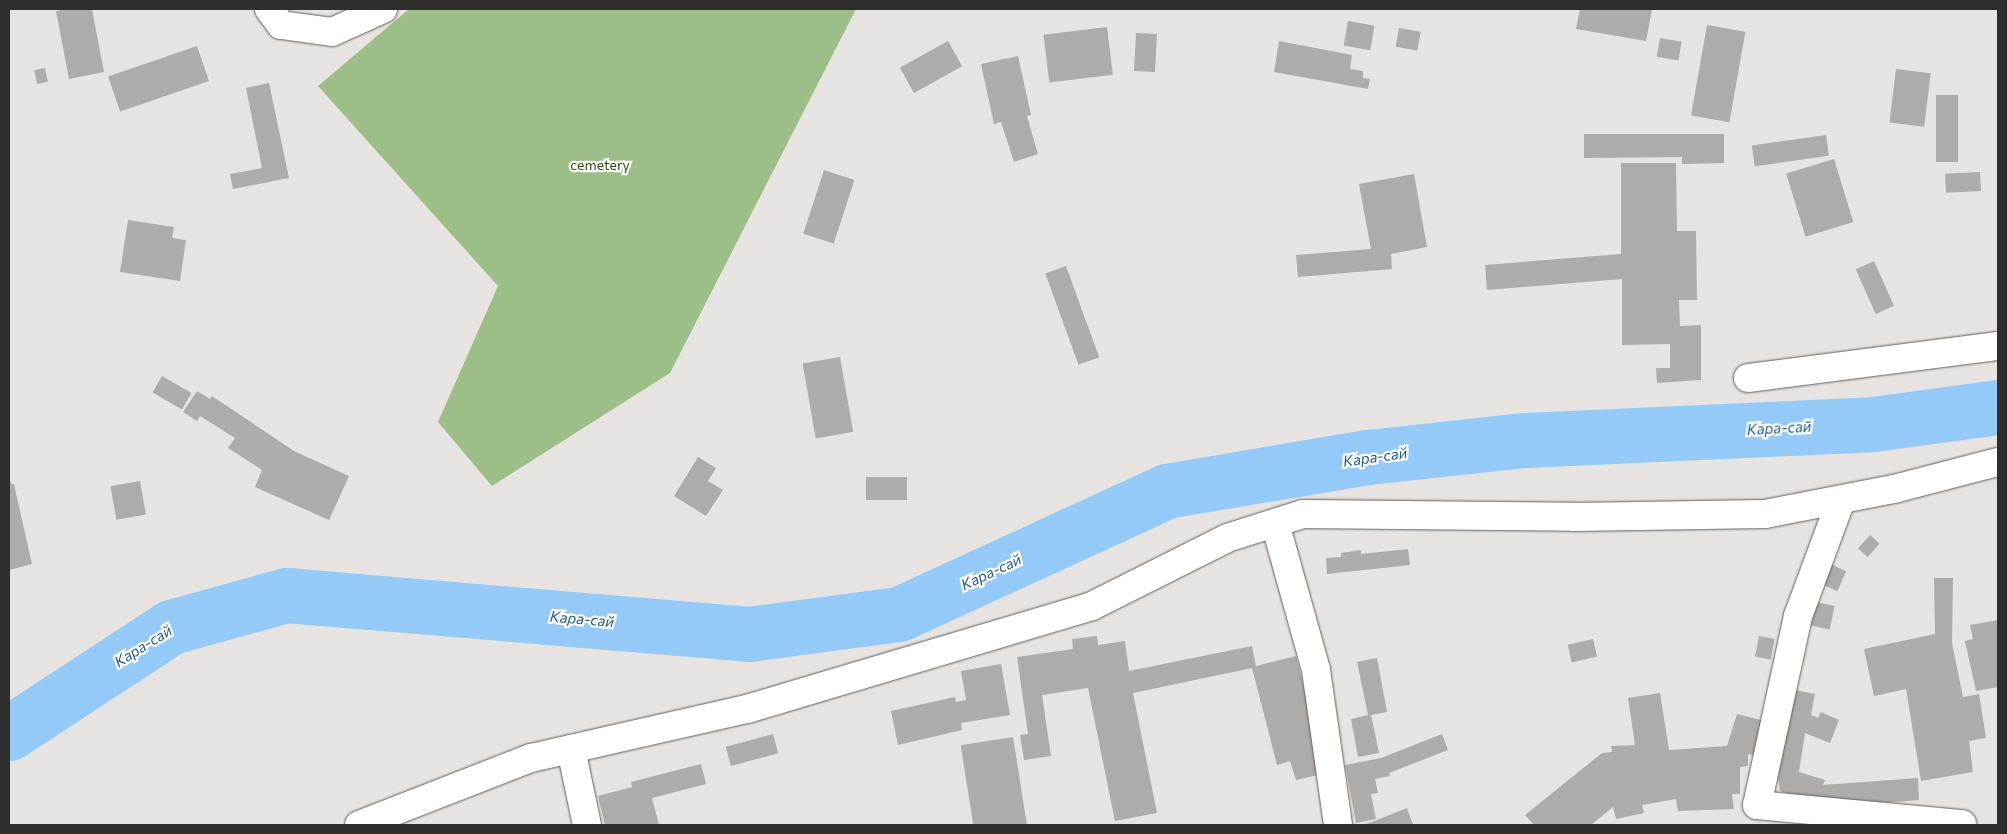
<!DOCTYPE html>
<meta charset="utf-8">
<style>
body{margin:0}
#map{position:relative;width:2007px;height:834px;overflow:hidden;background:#e6e3e0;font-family:Commissioner,sans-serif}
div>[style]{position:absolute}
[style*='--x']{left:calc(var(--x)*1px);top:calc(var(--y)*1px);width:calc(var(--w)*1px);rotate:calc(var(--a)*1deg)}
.green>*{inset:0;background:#9cbf88}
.river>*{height:55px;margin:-27.5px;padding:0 27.5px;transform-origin:27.5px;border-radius:27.5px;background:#93caf7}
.building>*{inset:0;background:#aeaba8;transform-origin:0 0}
.roads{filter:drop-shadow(0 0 1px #615f5c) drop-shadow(0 0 1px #615f5c)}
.minor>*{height:28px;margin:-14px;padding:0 14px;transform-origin:14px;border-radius:14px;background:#fff}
span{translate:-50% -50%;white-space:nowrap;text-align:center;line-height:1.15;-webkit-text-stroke:4.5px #fff;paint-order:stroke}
.park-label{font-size:14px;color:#294a10}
.water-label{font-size:15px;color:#205c87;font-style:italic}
.frame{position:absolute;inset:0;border:10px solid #2f2e2d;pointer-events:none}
</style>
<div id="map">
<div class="green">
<i style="clip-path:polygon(409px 9px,856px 9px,670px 373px,492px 486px,438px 422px,498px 286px,318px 86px)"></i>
</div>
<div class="river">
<i style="--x:9;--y:733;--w:194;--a:-33.2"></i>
<i style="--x:171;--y:627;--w:119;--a:-15.5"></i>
<i style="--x:286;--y:595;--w:465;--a:4.8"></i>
<i style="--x:749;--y:634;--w:151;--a:-7.6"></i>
<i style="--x:899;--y:614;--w:294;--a:-24.7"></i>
<i style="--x:1166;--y:491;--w:205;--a:-9.6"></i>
<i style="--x:1368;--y:457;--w:158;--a:-6.2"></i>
<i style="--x:1525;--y:440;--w:348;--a:-2.6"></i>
<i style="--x:1873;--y:424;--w:126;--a:-7.7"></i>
</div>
<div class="building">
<i style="clip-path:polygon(66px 9px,92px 9px,104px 72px,69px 79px,56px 11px)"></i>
<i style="clip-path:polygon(1580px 9px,1652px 9px,1646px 41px,1576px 29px)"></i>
<i style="left:1348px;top:21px;width:27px;height:25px;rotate:10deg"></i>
<i style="left:1707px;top:25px;width:39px;height:92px;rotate:10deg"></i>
<i style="left:1107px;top:27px;width:48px;height:64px;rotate:83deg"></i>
<i style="left:1399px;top:28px;width:22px;height:19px;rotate:10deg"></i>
<i style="left:1136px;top:33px;width:21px;height:38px;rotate:3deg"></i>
<i style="left:1660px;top:38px;width:22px;height:19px;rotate:10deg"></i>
<i style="left:948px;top:41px;width:29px;height:55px;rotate:61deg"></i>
<i style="clip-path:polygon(1279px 41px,1352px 55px,1350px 69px,1363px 71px,1363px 78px,1370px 79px,1368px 89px,1274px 72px)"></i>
<i style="left:197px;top:46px;width:37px;height:94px;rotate:71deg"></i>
<i style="clip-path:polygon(1018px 56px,1031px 115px,1027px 116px,1038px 154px,1014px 162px,1001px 122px,994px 124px,981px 64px)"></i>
<i style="left:45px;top:68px;width:14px;height:11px;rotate:78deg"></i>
<i style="left:1896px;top:69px;width:35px;height:54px;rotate:7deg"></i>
<i style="clip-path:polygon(269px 83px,289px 178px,233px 189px,230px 174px,262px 168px,246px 88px)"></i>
<i style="left:1936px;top:95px;width:22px;height:67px"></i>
<i style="clip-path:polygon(1584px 134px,1724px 134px,1724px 163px,1682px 164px,1682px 157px,1584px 158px)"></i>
<i style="left:1826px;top:135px;width:21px;height:75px;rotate:82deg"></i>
<i style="left:1834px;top:159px;width:66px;height:50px;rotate:73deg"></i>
<i style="clip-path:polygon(1621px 163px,1676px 163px,1677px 231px,1696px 231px,1697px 300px,1679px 300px,1680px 326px,1701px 325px,1701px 380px,1657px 383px,1656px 368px,1670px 368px,1670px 344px,1622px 345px,1622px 279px,1487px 290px,1485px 265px,1621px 254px)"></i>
<i style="left:824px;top:170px;width:32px;height:67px;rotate:18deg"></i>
<i style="left:1980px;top:172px;width:19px;height:35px;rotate:87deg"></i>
<i style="clip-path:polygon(1414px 174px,1427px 247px,1391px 254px,1392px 269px,1298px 277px,1296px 255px,1371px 249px,1359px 184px)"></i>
<i style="clip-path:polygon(128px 220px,174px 227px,172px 238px,186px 240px,180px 281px,120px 272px)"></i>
<i style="left:1874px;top:261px;width:49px;height:20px;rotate:66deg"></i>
<i style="left:1066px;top:266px;width:97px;height:22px;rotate:70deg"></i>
<i style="left:840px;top:357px;width:76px;height:38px;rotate:80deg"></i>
<i style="left:162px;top:376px;width:34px;height:19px;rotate:30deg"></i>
<i style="clip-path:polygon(197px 391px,210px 399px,212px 396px,294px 451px,349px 476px,329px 520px,255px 487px,262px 470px,228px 448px,235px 438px,200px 416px,197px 421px,183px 412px)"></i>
<i style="clip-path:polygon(698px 457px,716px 468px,708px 481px,723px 490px,706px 516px,674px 496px)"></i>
<i style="clip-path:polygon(9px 475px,11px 484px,14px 484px,32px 564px,9px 570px)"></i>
<i style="left:907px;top:477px;width:23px;height:41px;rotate:90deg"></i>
<i style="left:140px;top:481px;width:34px;height:30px;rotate:80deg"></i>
<i style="left:1870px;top:535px;width:13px;height:18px;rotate:42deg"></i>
<i style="clip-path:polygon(1408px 549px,1410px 565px,1327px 574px,1326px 558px,1341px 557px,1341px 553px,1361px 550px,1361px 554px)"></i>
<i style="left:1828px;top:563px;width:20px;height:22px;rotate:24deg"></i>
<i style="clip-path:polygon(1934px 578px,1953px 578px,1952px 643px,1963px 697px,1979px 694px,1986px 738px,1969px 741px,1973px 772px,1921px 781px,1906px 689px,1874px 696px,1864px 649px,1935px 634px)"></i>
<i style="left:1816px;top:602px;width:19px;height:24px;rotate:12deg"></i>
<i style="clip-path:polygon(1998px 620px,1998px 687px,1976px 691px,1965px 641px,1973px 639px,1970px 625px)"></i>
<i style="clip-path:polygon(1097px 636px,1098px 645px,1125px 641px,1129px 671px,1252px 646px,1256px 666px,1296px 656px,1321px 753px,1323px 774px,1296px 780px,1290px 761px,1277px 765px,1252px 668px,1133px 693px,1157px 813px,1115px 821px,1088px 688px,1042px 695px,1051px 756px,1024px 760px,1020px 735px,1028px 734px,1017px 657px,1073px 649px,1072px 639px)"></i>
<i style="left:1759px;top:636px;width:16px;height:21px;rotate:11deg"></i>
<i style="left:1593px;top:639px;width:18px;height:26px;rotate:77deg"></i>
<i style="clip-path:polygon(1377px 658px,1387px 712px,1371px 715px,1379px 753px,1358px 757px,1351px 719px,1368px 715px,1357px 662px)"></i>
<i style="clip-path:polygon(1001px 664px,1010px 715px,961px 723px,962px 730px,898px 745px,891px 711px,955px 697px,956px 702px,966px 700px,961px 671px)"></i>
<i style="clip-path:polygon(1795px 690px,1815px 694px,1811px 715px,1818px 718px,1821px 712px,1839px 720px,1830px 743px,1805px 733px,1799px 772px,1825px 780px,1823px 785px,1918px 778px,1919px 800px,1856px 805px,1856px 800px,1818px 804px,1780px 791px,1778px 778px,1787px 719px,1790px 720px)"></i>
<i style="clip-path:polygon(1660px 693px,1669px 750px,1727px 746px,1737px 714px,1765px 721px,1756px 756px,1748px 754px,1748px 766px,1740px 767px,1740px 794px,1732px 794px,1734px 809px,1678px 811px,1676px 799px,1642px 805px,1644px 813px,1616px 819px,1613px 807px,1591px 825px,1534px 825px,1525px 815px,1602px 753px,1612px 752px,1611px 746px,1635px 745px,1628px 698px)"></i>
<i style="left:773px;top:734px;width:20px;height:49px;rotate:75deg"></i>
<i style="clip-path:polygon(1442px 734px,1448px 750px,1389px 773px,1390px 776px,1375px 779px,1378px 793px,1371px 794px,1376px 819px,1356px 823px,1345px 765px,1381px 758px)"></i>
<i style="left:1013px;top:737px;width:89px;height:53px;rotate:81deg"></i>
<i style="clip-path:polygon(701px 764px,706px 784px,652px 798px,659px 825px,605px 825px,598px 796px,632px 787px,631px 782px)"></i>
<i style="clip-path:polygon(1407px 808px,1413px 825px,1364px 825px)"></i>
</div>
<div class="roads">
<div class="minor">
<i style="--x:269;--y:9;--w:20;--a:53"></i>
<i style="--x:281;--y:25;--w:51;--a:7.8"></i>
<i style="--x:332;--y:32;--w:56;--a:-24.3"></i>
<i style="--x:1748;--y:378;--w:252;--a:-7.3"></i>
<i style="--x:1841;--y:500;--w:124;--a:110.3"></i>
<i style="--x:1798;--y:616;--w:193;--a:102.2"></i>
<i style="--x:1757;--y:805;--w:206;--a:5.3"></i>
<i style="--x:1275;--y:523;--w:153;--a:74.4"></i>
<i style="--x:1316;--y:670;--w:157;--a:81.9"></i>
<i style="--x:571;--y:749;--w:78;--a:78.1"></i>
<i style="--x:359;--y:825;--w:185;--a:-21.3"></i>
<i style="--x:531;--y:758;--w:221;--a:-12.8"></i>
<i style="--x:747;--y:709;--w:360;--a:-16.6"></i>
<i style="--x:1092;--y:606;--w:151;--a:-26.7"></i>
<i style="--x:1227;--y:538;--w:80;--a:-17.5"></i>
<i style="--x:1303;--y:514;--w:271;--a:0.6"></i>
<i style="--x:1574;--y:517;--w:191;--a:-0.9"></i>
<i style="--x:1765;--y:514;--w:131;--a:-11"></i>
<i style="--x:1894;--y:489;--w:107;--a:-14.6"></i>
</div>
</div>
<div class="park-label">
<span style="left:600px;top:165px">cemetery</span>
</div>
<div class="water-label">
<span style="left:1779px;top:428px;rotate:-3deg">Кара-сай</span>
<span style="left:1375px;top:457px;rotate:-8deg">Кара-сай</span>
<span style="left:991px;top:572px;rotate:-25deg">Кара-сай</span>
<span style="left:582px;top:619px;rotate:5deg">Кара-сай</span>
<span style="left:143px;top:646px;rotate:-32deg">Кара-сай</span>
</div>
<div class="frame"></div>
</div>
